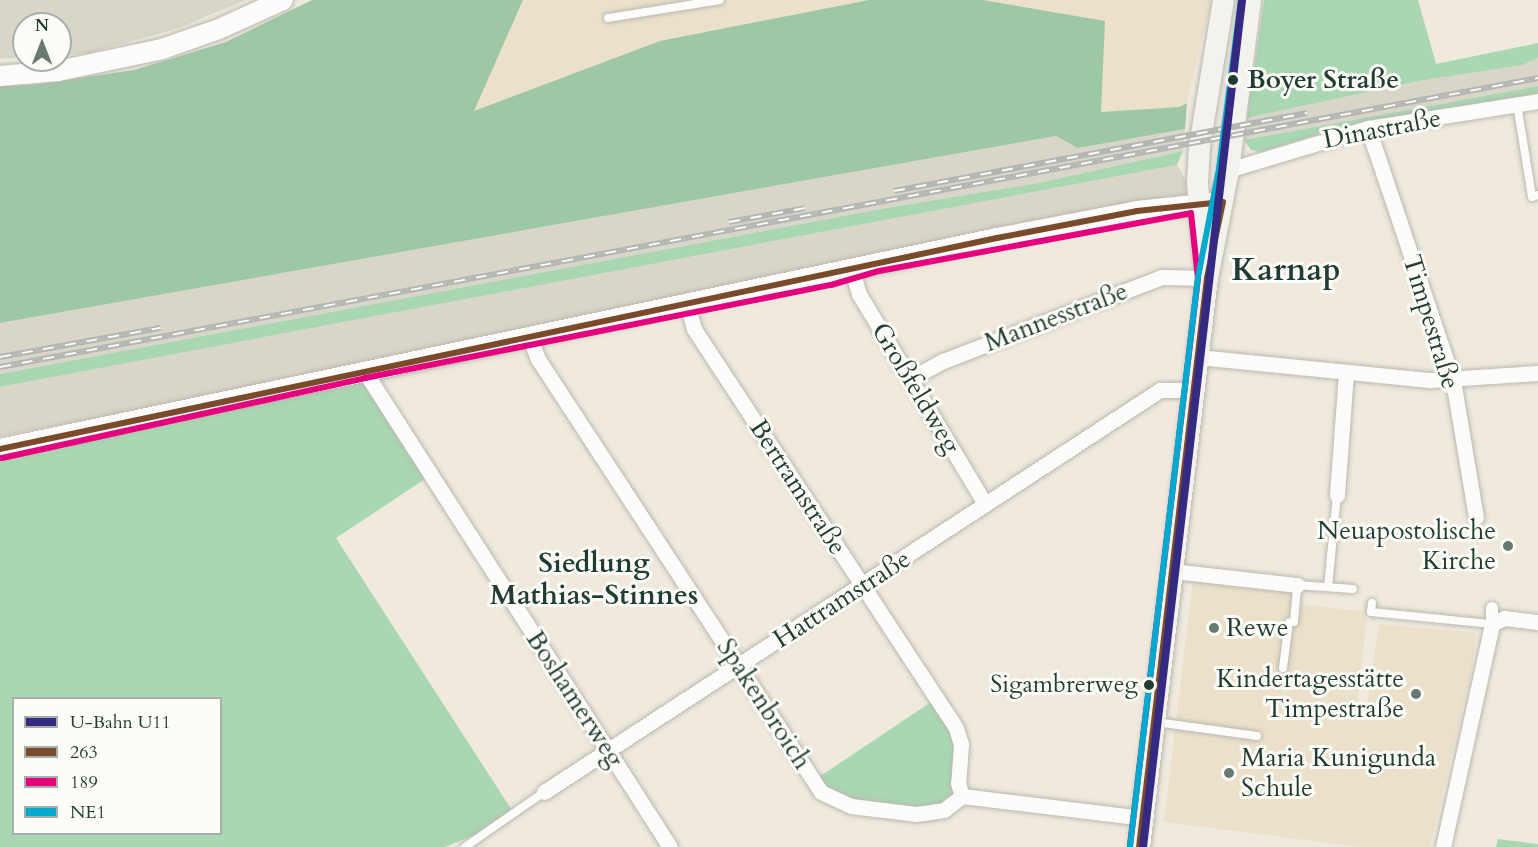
<!DOCTYPE html>
<meta charset="utf-8">
<style>
body{margin:0}
#map{position:relative;width:1538px;height:847px;overflow:hidden;background:#efe9de;font-family:Cardo,serif}
div>[style]{position:absolute}
[style*='--x']{left:calc(var(--x)*1px);top:calc(var(--y)*1px);width:calc(var(--w)*1px);rotate:calc(var(--a)*1deg)}
.built>*{inset:0;background:#ebe1ca}
.industrial>*{inset:0;background:#dad5c9}
.green>*{inset:0;background:#a9d7b2}
.forest>*{inset:0;background:#9ec7a6}
.roads{filter:drop-shadow(0 0 2px #b9b8b0) drop-shadow(0 0 2px #b9b8b0)}
.service>*{height:8px;margin:-4px;padding:0 4px;transform-origin:4px;border-radius:4px;background:#fdfcfa}
.pedestrian>*{height:12px;margin:-6px;padding:0 6px;transform-origin:6px;border-radius:6px;background:#fdfcfa}
.minor>*{height:15px;margin:-7.5px;padding:0 7.5px;transform-origin:7.5px;border-radius:7.5px;background:#fdfcfa}
.tertiary>*{height:20px;margin:-10px;padding:0 10px;transform-origin:10px;border-radius:10px;background:#fdfcfa}
.secondary>*{height:21px;margin:-10.5px;padding:0 10.5px;transform-origin:10.5px;border-radius:10.5px;background:#f4f2ec}
.rail>*{height:6px;margin-top:-3px;transform-origin:0;background:repeating-linear-gradient(90deg,#fdfcf7 0 11px,#b4b6b4 0 22px);box-sizing:border-box;border-block:2px solid #b4b6b4}
.bus-1>*{height:6px;margin:-3px;padding:0 3px;transform-origin:3px;border-radius:3px;background:#7a4b2a}
.bus-2>*{height:6px;margin:-3px;padding:0 3px;transform-origin:3px;border-radius:3px;background:#e5007d}
.bus-3>*{height:6px;margin:-3px;padding:0 3px;transform-origin:3px;border-radius:3px;background:#00a9ce}
.metro-1>*{height:8px;margin:-4px;padding:0 4px;transform-origin:4px;border-radius:4px;background:#342a82}
.dots>*{width:16px;height:16px;translate:-50% -50%;box-sizing:border-box;border:3px solid #fdfcf7;border-radius:50%}
span{translate:-50% -50%;white-space:nowrap;text-align:center;line-height:1.15;-webkit-text-stroke:6px #fdfcf7;paint-order:stroke}
.bus-label{font-size:24px;color:#1f3d34}
.right{translate:-100% -50%;text-align:right}
.stop-label{font-size:26px;color:#1f3d34;font-weight:700}
.left{translate:0 -50%;text-align:left}
.street-label{font-size:26px;color:#1f3d34}
.poi-label{font-size:26px;color:#1f3d34}
.quarter-label{font-size:28px;color:#1f3d34;font-weight:700}
.district-label{font-size:32px;color:#1f3d34;font-weight:700}
.legend{position:absolute;left:12px;top:697px;width:210px;height:138px;box-sizing:border-box;background:#fdfcf7;border:2px solid #a4b0a9;margin:0;padding:8px 10px;list-style:none;font-size:18px;color:#1f3d34}
.legend li{display:flex;align-items:center;gap:12px;height:30px}
.legend b{width:30px;border:2px solid #a4b0a9}
.north{position:absolute;left:12px;top:12px;width:60px;height:60px;box-sizing:border-box;background:#fdfcf7;border:2px solid #a4b0a9;border-radius:50%;rotate:0deg;font-size:16px;font-weight:700;line-height:24px;text-align:center;color:#1f3d34}
.north::after{content:'';display:block;margin:auto;width:21px;height:27px;background:#687970;clip-path:polygon(50% 0,100% 100%,50% 72%,0 100%)}
</style>
<div id="map">
<div class="built">
<i style="clip-path:polygon(523px 0,869px 0,791px 16px,473px 111px)"></i>
<i style="clip-path:polygon(983px 0,1211px 0,1187px 103px,1180px 107px,1101px 113px)"></i>
<i style="clip-path:polygon(1193px 580px,1302px 591px,1300px 604px,1367px 612px,1356px 718px,1365px 719px,1379px 624px,1476px 633px,1472px 668px,1430px 847px,1359px 847px,1164px 822px)"></i>
</div>
<div class="industrial">
<i style="clip-path:polygon(0 0,246px 0,179px 28px,89px 53px,60px 55px,60px 24px,24px 24px,24px 57px,0 59px)"></i>
<i style="clip-path:polygon(1538px 58px,1538px 86px,1244px 140px,1247px 118px,1419px 81px,1523px 65px)"></i>
<i style="clip-path:polygon(1185px 129px,1183px 151px,1038px 183px,881px 209px,0 374px,0 323px,1056px 136px,1078px 148px)"></i>
<i style="clip-path:polygon(1177px 165px,1199px 202px,363px 369px,0 436px,0 387px)"></i>
</div>
<div class="green">
<i style="clip-path:polygon(1264px 0,1418px 0,1436px 64px,1538px 43px,1538px 58px,1523px 65px,1419px 81px,1247px 118px)"></i>
<i style="clip-path:polygon(1538px 86px,1538px 95px,1357px 123px,1260px 152px,1251px 150px,1244px 140px)"></i>
<i style="clip-path:polygon(1183px 151px,1177px 165px,0 387px,0 374px,881px 209px,1038px 183px)"></i>
<i style="clip-path:polygon(evenodd,363px 369px,431px 475px,336px 538px,513px 812px,482px 832px,445px 847px,0 847px,0 459px,140px 428px,363px 369px,14px 698px,220px 698px,220px 834px,14px 834px,14px 698px)"></i>
<i style="clip-path:polygon(937px 698px,956px 728px,962px 796px,944px 810px,851px 806px,813px 781px)"></i>
<i style="clip-path:polygon(1498px 839px,1538px 844px,1538px 847px,1496px 847px)"></i>
</div>
<div class="forest">
<i style="clip-path:polygon(312px 0,523px 0,474px 111px,660px 41px,869px 0,983px 0,1105px 21px,1101px 112px,1179px 107px,1187px 103px,1185px 129px,1078px 148px,1056px 136px,0 323px,0 86px,31px 85px,134px 70px,226px 42px)"></i>
</div>
<div class="roads">
<div class="service">
<i style="--x:608;--y:18;--w:113;--a:-9.1"></i>
<i style="--x:1517;--y:104;--w:94;--a:80.8"></i>
<i style="--x:1532;--y:197;--w:6;--a:-18"></i>
<i style="--x:1328;--y:587;--w:92;--a:-84.4"></i>
<i style="--x:1372;--y:603;--w:9;--a:96"></i>
<i style="--x:1371;--y:612;--w:122;--a:5.7"></i>
<i style="--x:1294;--y:622;--w:37;--a:-85"></i>
<i style="--x:1297;--y:585;--w:56;--a:4.1"></i>
<i style="--x:1283;--y:668;--w:46;--a:-82.6"></i>
<i style="--x:1156;--y:722;--w:102;--a:7.9"></i>
<i style="--x:465;--y:847;--w:96;--a:-34.8"></i>
</div>
<div class="pedestrian">
<i style="--x:1492;--y:608;--w:16;--a:90"></i>
</div>
<div class="minor">
<i style="--x:1368;--y:128;--w:266;--a:71.4"></i>
<i style="--x:1453;--y:380;--w:139;--a:80.5"></i>
<i style="--x:1228;--y:170;--w:146;--a:-16.7"></i>
<i style="--x:1368;--y:128;--w:172;--a:-9"></i>
<i style="--x:852;--y:270;--w:25;--a:74"></i>
<i style="--x:859;--y:294;--w:245;--a:59"></i>
<i style="--x:687;--y:304;--w:26;--a:74"></i>
<i style="--x:694;--y:329;--w:477;--a:56.7"></i>
<i style="--x:956;--y:728;--w:17;--a:73"></i>
<i style="--x:961;--y:744;--w:39;--a:94"></i>
<i style="--x:958;--y:783;--w:14;--a:73"></i>
<i style="--x:529;--y:336;--w:25;--a:69"></i>
<i style="--x:538;--y:359;--w:517;--a:56.83"></i>
<i style="--x:821;--y:792;--w:33;--a:25"></i>
<i style="--x:851;--y:806;--w:65;--a:7"></i>
<i style="--x:916;--y:814;--w:28;--a:-8"></i>
<i style="--x:944;--y:810;--w:23;--a:-38"></i>
<i style="--x:962;--y:796;--w:182;--a:6.9"></i>
<i style="--x:1198;--y:357;--w:233;--a:5.7"></i>
<i style="--x:1430;--y:380;--w:108;--a:-3.7"></i>
<i style="--x:363;--y:369;--w:568;--a:57.29"></i>
<i style="--x:910;--y:379;--w:38;--a:-29"></i>
<i style="--x:943;--y:361;--w:235;--a:-21"></i>
<i style="--x:1162;--y:277;--w:45;--a:1.3"></i>
<i style="--x:1337;--y:495;--w:122;--a:-85.8"></i>
<i style="--x:1172;--y:571;--w:126;--a:6.4"></i>
<i style="--x:544;--y:792;--w:736;--a:-33.13"></i>
<i style="--x:1160;--y:390;--w:34;--a:0"></i>
<i style="--x:1443;--y:847;--w:228;--a:-77.6"></i>
<i style="--x:1492;--y:624;--w:13;--a:-27"></i>
<i style="--x:1504;--y:618;--w:34;--a:7"></i>
</div>
<div class="tertiary">
<i style="--x:0;--y:76;--w:58;--a:-4.9"></i>
<i style="--x:58;--y:71;--w:106;--a:-11.9"></i>
<i style="--x:162;--y:49;--w:60;--a:-19.3"></i>
<i style="--x:219;--y:29;--w:70;--a:-24.4"></i>
<i style="--x:0;--y:449;--w:1019;--a:-11.95"></i>
<i style="--x:997;--y:238;--w:143;--a:-10.9"></i>
<i style="--x:1137;--y:211;--w:86;--a:-6"></i>
</div>
<div class="secondary">
<i style="--x:1205;--y:266;--w:83;--a:-95.5"></i>
<i style="--x:1197;--y:183;--w:37;--a:-87"></i>
<i style="--x:1199;--y:146;--w:148;--a:-80.7"></i>
<i style="--x:1139;--y:847;--w:573;--a:-83.19"></i>
<i style="--x:1207;--y:278;--w:110;--a:-79"></i>
<i style="--x:1228;--y:170;--w:171;--a:-82.6"></i>
</div>
</div>
<div class="rail">
<i style="--x:894;--y:191;--w:420;--a:-10.7"></i>
<i style="--x:729;--y:222;--w:77;--a:-10.4"></i>
<i style="--x:0;--y:357;--w:163;--a:-10.3"></i>
<i style="--x:0;--y:367;--w:1565;--a:-10.64"></i>
</div>
<div class="bus-1">
<i style="--x:0;--y:449;--w:1019;--a:-11.95"></i>
<i style="--x:997;--y:238;--w:143;--a:-10.9"></i>
<i style="--x:1137;--y:211;--w:86;--a:-6"></i>
<i style="--x:1223;--y:202;--w:78;--a:101.9"></i>
<i style="--x:1207;--y:278;--w:573;--a:96.81"></i>
</div>
<div class="bus-2">
<i style="--x:2;--y:458;--w:372;--a:-12.4"></i>
<i style="--x:365;--y:378;--w:475;--a:-11.3"></i>
<i style="--x:831;--y:285;--w:50;--a:-16.3"></i>
<i style="--x:879;--y:271;--w:317;--a:-10.5"></i>
<i style="--x:1191;--y:213;--w:65;--a:83.9"></i>
<i style="--x:1198;--y:278;--w:572;--a:96.83"></i>
</div>
<div class="bus-3">
<i style="--x:1130;--y:846;--w:573;--a:-83.19"></i>
<i style="--x:1198;--y:277;--w:110;--a:-79"></i>
<i style="--x:1219;--y:169;--w:170;--a:-82.6"></i>
</div>
<div class="metro-1">
<i style="--x:1143;--y:847;--w:853;--a:-83.33"></i>
</div>
<div class="dots">
<i style="left:1233px;top:80px;background:#1f3d34"></i>
<i style="left:1508px;top:546px;background:#687970"></i>
<i style="left:1214px;top:628px;background:#687970"></i>
<i style="left:1149px;top:685px;background:#1f3d34"></i>
<i style="left:1416px;top:694px;background:#687970"></i>
<i style="left:1229px;top:773px;background:#687970"></i>
</div>
<div class="bus-label">
<span class="right" style="left:1138px;top:685px">Sigambrerweg</span>
</div>
<div class="stop-label">
<span class="left" style="left:1247px;top:80px">Boyer Straße</span>
</div>
<div class="street-label">
<span style="left:1382px;top:129px;rotate:-11deg">Dinastraße</span>
<span style="left:1056px;top:317px;rotate:-21deg">Mannesstraße</span>
<span style="left:1431px;top:322px;rotate:73deg">Timpestraße</span>
<span style="left:916px;top:388px;rotate:59deg">Großfeldweg</span>
<span style="left:798px;top:487px;rotate:57deg">Bertramstraße</span>
<span style="left:842px;top:599px;rotate:-33deg">Hattramstraße</span>
<span style="left:575px;top:699px;rotate:57deg">Boshamerweg</span>
<span style="left:764px;top:704px;rotate:57deg">Spakenbroich</span>
</div>
<div class="poi-label">
<span class="right" style="left:1496px;top:546px">Neuapostolische<br>Kirche</span>
<span class="left" style="left:1226px;top:628px">Rewe</span>
<span class="right" style="left:1404px;top:694px">Kindertagesstätte<br>Timpestraße</span>
<span class="left" style="left:1241px;top:773px">Maria Kunigunda<br>Schule</span>
</div>
<div class="quarter-label">
<span style="left:594px;top:579px">Siedlung<br>Mathias-Stinnes</span>
</div>
<div class="district-label">
<span style="left:1286px;top:270px">Karnap</span>
</div>
<ul class="legend">
<li><b style="height:8px;background:#342a82"></b>U-Bahn U11</li>
<li><b style="height:8px;background:#7a4b2a"></b>263</li>
<li><b style="height:8px;background:#e5007d"></b>189</li>
<li><b style="height:8px;background:#00a9ce"></b>NE1</li>
</ul>
<div class="north">N</div>
</div>
